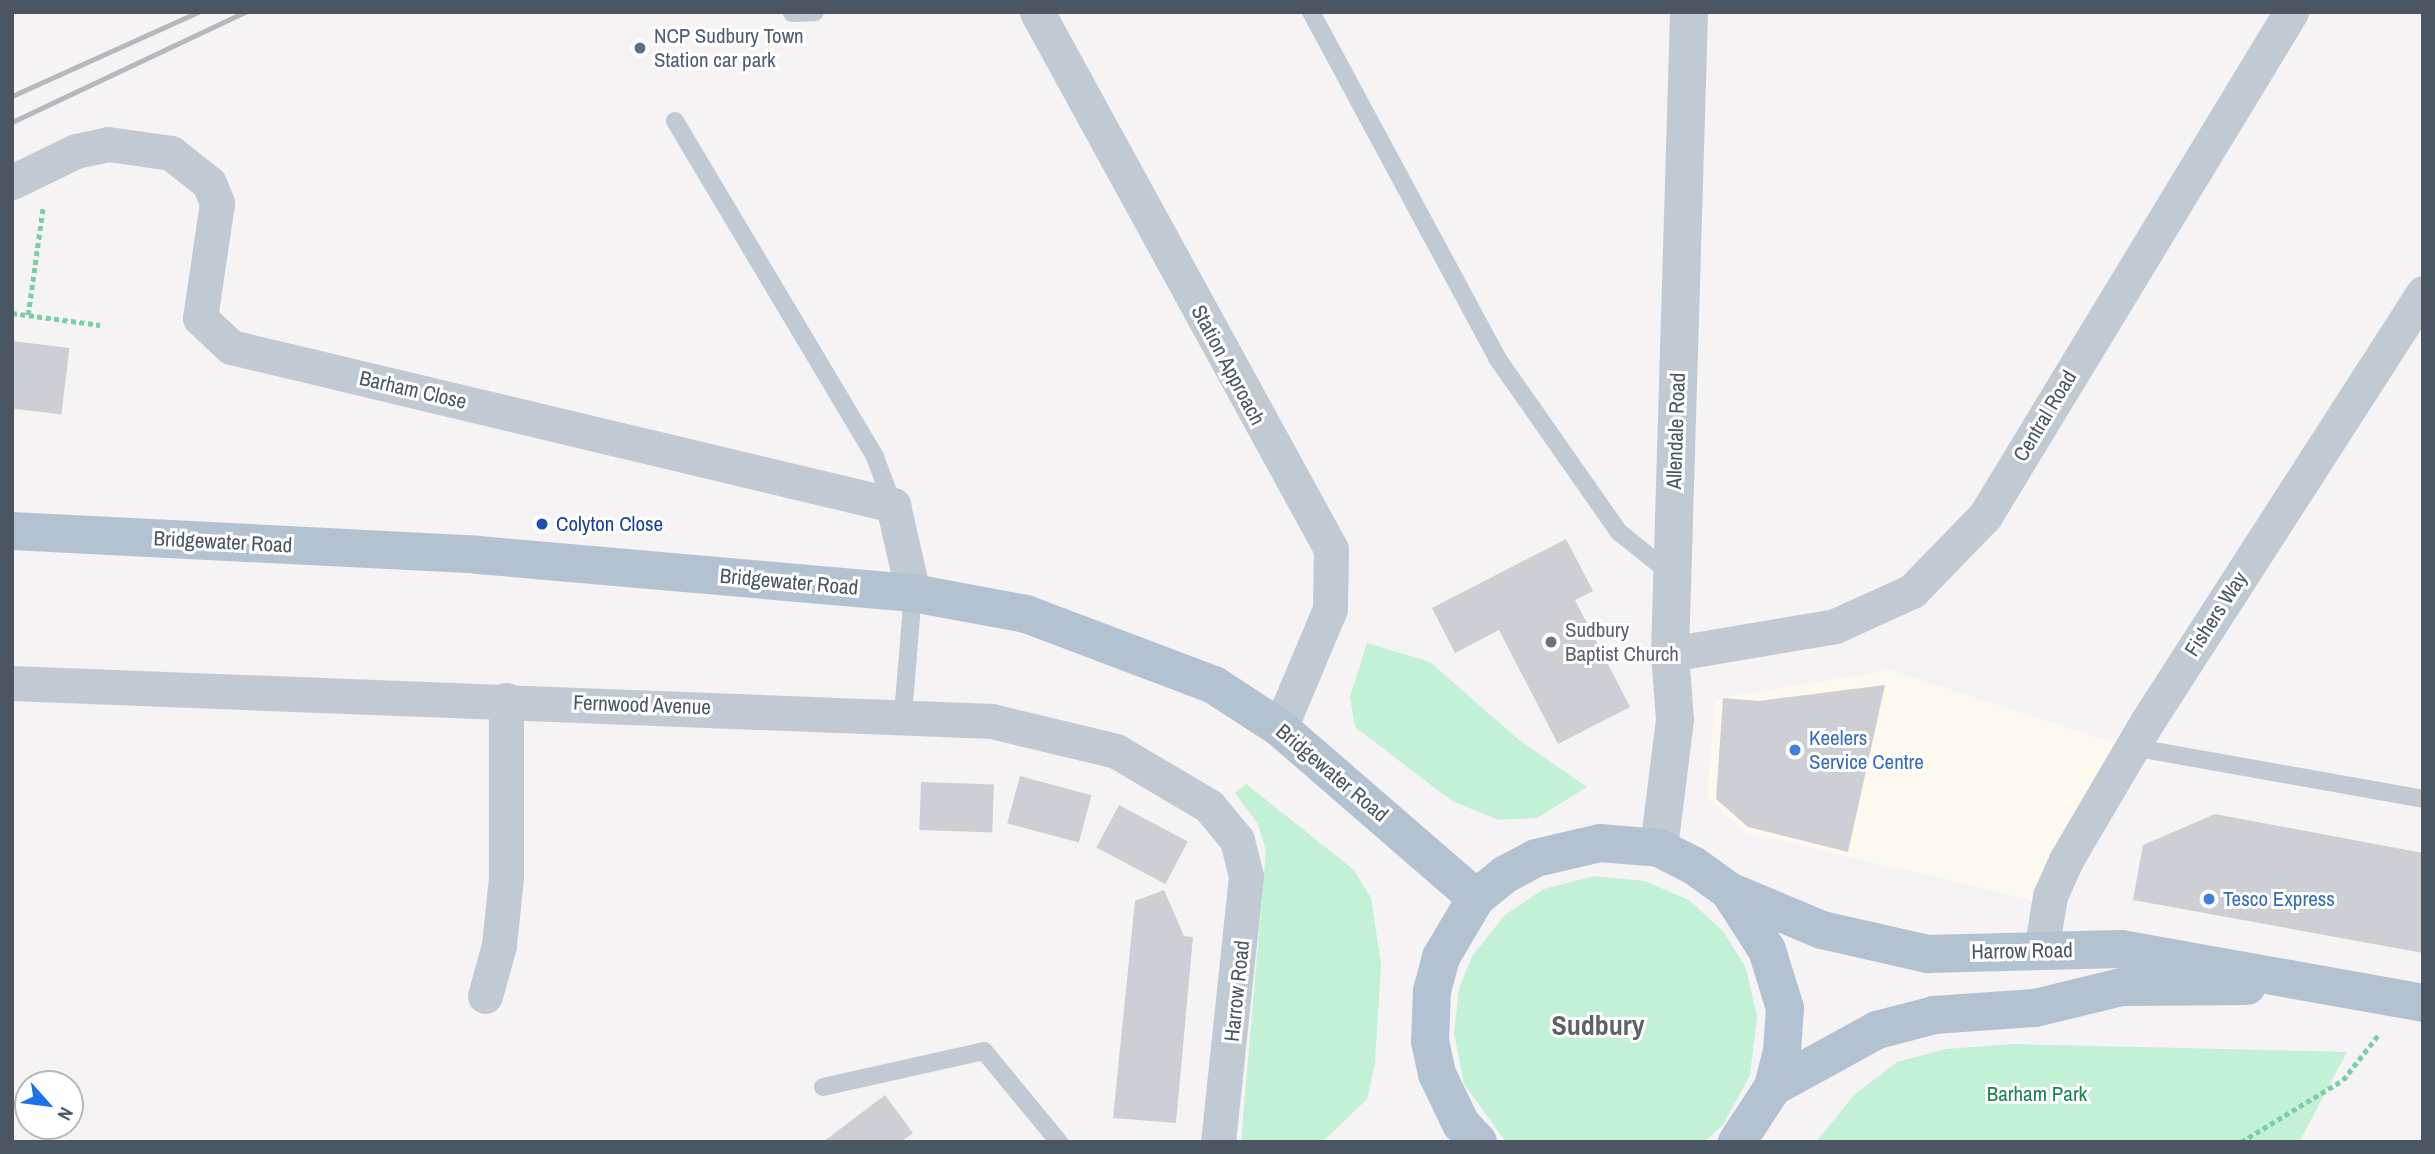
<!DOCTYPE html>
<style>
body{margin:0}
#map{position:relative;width:2435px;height:1154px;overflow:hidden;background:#f5f3f3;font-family:"Archivo Narrow",sans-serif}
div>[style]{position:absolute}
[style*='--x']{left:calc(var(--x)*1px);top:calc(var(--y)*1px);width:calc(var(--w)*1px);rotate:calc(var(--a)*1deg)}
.commercial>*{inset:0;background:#fdf9ef}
.green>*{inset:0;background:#c3f1d5}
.building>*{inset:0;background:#cdcfd5;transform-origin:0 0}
.path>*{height:4.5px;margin-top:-2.25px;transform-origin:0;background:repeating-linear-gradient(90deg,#7ad0a6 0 5px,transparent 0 8.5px)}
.service>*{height:18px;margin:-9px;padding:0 9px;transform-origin:9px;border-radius:9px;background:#c1cad2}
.minor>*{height:35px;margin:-17.5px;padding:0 17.5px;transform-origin:17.5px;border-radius:17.5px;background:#c1cad2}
.tertiary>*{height:38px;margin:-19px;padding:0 19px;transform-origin:19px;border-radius:19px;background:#c1cad2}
.primary>*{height:38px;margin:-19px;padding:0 19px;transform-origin:19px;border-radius:19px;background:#b3c2d1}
.rail>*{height:5px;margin:-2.5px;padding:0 2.5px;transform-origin:2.5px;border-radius:2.5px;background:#b5b8bd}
.dots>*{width:19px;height:19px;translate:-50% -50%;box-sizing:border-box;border:4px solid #fff;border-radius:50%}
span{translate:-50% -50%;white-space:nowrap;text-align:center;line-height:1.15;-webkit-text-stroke:6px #fff;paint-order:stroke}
.service-label{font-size:21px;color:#4e5e75}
.left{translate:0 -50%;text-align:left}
.street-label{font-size:21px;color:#4a5661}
.transit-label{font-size:21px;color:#164399}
.worship-label{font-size:21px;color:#5b616d}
.shop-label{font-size:21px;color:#366cbe}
.park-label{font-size:21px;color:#17864f}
.district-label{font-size:28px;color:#5f6368;font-weight:700}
.frame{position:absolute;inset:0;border:14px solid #4a5661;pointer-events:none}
.north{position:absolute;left:14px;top:1070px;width:70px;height:70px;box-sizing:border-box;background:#fff;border:2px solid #b7bbc0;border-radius:50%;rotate:118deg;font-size:19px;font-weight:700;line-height:28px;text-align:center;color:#4a5661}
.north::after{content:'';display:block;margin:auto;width:24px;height:32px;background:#1a73e8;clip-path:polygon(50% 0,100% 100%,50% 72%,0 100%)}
</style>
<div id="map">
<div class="commercial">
<i style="clip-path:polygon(1891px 670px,2124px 746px,2032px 900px,1747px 833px,1707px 798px,1715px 699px)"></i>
</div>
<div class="green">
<i style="clip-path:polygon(1367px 643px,1430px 662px,1519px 740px,1587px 787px,1537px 818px,1499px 820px,1452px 801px,1355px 727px,1350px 697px)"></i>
<i style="clip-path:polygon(1246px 784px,1354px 870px,1371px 898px,1381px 964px,1375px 1063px,1367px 1099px,1322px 1142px,1241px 1142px,1266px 851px,1258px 824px,1235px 793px)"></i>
<i style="clip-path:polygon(1594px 876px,1645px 881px,1689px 900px,1723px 931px,1746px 968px,1757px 1016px,1750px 1075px,1723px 1125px,1704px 1142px,1506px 1142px,1464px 1084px,1454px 1033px,1459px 989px,1472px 956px,1505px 915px,1544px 889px)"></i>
<i style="clip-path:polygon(2014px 1044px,2347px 1052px,2299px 1142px,1816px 1142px,1854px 1095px,1897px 1062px,1946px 1049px)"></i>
</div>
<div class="building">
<i style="left:12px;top:341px;width:58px;height:67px;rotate:7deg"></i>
<i style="clip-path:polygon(1566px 539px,1593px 591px,1575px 600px,1630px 707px,1558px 744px,1499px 630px,1455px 653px,1432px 608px)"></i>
<i style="clip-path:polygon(1885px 685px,1848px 852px,1748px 827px,1716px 799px,1723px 698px,1759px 701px)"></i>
<i style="left:1020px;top:776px;width:74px;height:49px;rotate:15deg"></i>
<i style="left:921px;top:782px;width:73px;height:48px;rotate:2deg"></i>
<i style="left:1119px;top:805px;width:78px;height:48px;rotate:28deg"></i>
<i style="clip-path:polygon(2215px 814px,2423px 853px,2423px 953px,2133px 900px,2143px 845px)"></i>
<i style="clip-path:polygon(1164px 890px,1184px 936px,1193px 937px,1176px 1123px,1113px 1118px,1135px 901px)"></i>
<i style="clip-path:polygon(885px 1095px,913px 1133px,901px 1142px,823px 1142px)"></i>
</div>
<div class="path">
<i style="--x:12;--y:313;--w:89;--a:7.8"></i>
<i style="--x:28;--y:315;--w:109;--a:-82.1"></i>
<i style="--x:2241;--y:1142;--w:119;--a:-31.3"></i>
<i style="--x:2343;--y:1080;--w:58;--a:-52"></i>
</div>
<div class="service">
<i style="--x:1311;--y:12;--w:393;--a:61.7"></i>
<i style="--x:1497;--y:358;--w:213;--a:55"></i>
<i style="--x:1619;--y:532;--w:67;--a:38.9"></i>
<i style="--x:792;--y:13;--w:23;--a:-2"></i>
<i style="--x:675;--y:121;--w:391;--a:59.2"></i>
<i style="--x:875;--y:457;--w:51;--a:69.4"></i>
<i style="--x:903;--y:715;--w:122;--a:-85.3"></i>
<i style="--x:2132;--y:747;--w:296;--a:10.1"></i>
<i style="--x:823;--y:1087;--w:165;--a:-12.6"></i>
<i style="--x:984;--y:1051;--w:118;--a:50.5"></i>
</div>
<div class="minor">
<i style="--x:1037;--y:12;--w:612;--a:61.3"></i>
<i style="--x:1331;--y:549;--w:60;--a:91"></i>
<i style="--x:1330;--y:609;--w:129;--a:112.8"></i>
<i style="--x:12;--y:182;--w:71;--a:-25.8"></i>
<i style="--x:76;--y:151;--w:33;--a:-12"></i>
<i style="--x:108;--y:144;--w:64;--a:8.1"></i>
<i style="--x:171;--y:153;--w:48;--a:38.3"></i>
<i style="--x:209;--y:183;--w:22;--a:68"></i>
<i style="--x:217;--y:203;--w:116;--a:98.4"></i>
<i style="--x:200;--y:318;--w:42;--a:43.1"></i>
<i style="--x:231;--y:347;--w:681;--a:13.42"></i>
<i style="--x:893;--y:505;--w:90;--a:77.2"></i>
<i style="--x:1670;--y:654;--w:167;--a:-9.6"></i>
<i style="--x:1835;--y:626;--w:85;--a:-24.4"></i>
<i style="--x:1912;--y:591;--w:105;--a:-45.8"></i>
<i style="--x:1985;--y:516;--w:590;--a:-58.74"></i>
<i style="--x:12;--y:683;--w:981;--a:2.22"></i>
<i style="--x:992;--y:721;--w:128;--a:13.6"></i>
<i style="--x:1116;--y:751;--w:108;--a:30.6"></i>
<i style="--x:1209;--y:806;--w:44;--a:50.5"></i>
<i style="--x:1237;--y:840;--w:37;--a:76"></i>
<i style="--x:1246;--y:876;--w:267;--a:96"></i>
<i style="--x:2041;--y:951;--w:56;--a:-80.7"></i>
<i style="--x:2050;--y:896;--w:39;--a:-66"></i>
<i style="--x:2066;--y:860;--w:160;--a:-59.6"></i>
<i style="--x:2147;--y:722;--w:510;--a:-57.24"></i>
<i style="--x:485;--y:996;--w:53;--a:-74.6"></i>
<i style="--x:499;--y:945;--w:68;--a:-84.1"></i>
<i style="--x:506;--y:877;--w:177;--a:-90"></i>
</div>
<div class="tertiary">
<i style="--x:1659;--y:848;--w:129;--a:-82.9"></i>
<i style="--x:1675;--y:720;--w:66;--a:-94.3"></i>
<i style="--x:1670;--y:654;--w:642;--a:-88.3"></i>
</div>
<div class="primary">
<i style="--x:12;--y:531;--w:467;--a:2.9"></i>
<i style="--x:478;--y:555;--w:437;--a:5"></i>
<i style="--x:913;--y:593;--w:115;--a:10.5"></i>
<i style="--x:1026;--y:614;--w:201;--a:20.7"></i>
<i style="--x:1214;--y:685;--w:79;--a:33.1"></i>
<i style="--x:1280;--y:728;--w:259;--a:40.9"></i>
<i style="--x:1729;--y:891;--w:101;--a:22.8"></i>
<i style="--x:1822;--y:930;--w:109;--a:12.8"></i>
<i style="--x:1928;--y:954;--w:193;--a:-1.5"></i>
<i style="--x:2121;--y:949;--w:307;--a:10.1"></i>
<i style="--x:1773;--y:1087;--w:119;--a:-28.7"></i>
<i style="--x:1877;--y:1030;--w:59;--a:-14.7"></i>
<i style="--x:1934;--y:1015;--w:101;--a:-4"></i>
<i style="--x:2035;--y:1008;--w:89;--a:-13.6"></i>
<i style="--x:2122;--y:987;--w:125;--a:-0.5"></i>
<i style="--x:1478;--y:1142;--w:25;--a:-133"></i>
<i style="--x:1461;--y:1124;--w:55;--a:-115.6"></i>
<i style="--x:1437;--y:1074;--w:33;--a:-102"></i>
<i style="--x:1430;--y:1042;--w:51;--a:-87.8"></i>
<i style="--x:1432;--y:991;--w:35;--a:-75"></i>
<i style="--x:1441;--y:957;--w:69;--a:-59.3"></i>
<i style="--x:1476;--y:898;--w:38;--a:-39"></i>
<i style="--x:1506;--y:874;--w:34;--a:-28"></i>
<i style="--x:1536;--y:858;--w:66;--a:-13.2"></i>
<i style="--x:1600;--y:843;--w:59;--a:4.8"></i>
<i style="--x:1659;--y:848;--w:38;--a:27"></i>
<i style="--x:1693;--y:865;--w:44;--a:35.8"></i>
<i style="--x:1729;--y:891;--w:70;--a:57.2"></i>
<i style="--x:1767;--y:950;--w:61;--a:72.8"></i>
<i style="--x:1785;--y:1008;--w:43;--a:94"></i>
<i style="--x:1782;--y:1051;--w:37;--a:104"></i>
<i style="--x:1773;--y:1087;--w:66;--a:123.2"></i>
</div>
<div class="rail">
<i style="--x:12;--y:96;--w:204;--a:-24.3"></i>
<i style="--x:12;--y:122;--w:258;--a:-25.3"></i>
</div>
<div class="dots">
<i style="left:640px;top:48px;background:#5c6f8a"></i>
<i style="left:542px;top:524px;background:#1a4fb4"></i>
<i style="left:1551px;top:642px;background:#6b7280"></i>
<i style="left:1795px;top:750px;background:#3f7fe0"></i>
<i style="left:2209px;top:899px;background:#3f7fe0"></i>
</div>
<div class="service-label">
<span class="left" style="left:654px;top:48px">NCP Sudbury Town<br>Station car park</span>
</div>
<div class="street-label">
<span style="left:1228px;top:365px;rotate:62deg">Station Approach</span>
<span style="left:413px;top:390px;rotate:13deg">Barham Close</span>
<span style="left:2045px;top:416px;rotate:-59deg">Central Road</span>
<span style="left:1676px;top:431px;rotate:-88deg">Allendale Road</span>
<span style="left:223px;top:542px;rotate:3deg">Bridgewater Road</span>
<span style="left:789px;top:582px;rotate:5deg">Bridgewater Road</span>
<span style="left:2216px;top:614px;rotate:-57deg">Fishers Way</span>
<span style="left:642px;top:705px;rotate:2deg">Fernwood Avenue</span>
<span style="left:1332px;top:773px;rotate:40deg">Bridgewater Road</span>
<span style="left:2022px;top:951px;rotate:-1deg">Harrow Road</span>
<span style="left:1237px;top:991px;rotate:-84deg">Harrow Road</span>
</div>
<div class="transit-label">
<span class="left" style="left:556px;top:524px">Colyton Close</span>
</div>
<div class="worship-label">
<span class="left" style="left:1565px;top:642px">Sudbury<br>Baptist Church</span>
</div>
<div class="shop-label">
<span class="left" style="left:1809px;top:750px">Keelers<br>Service Centre</span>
<span class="left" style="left:2223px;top:899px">Tesco Express</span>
</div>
<div class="park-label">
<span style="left:2037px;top:1094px">Barham Park</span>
</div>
<div class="district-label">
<span style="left:1598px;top:1025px">Sudbury</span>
</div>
<div class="frame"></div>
<div class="north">N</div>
</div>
